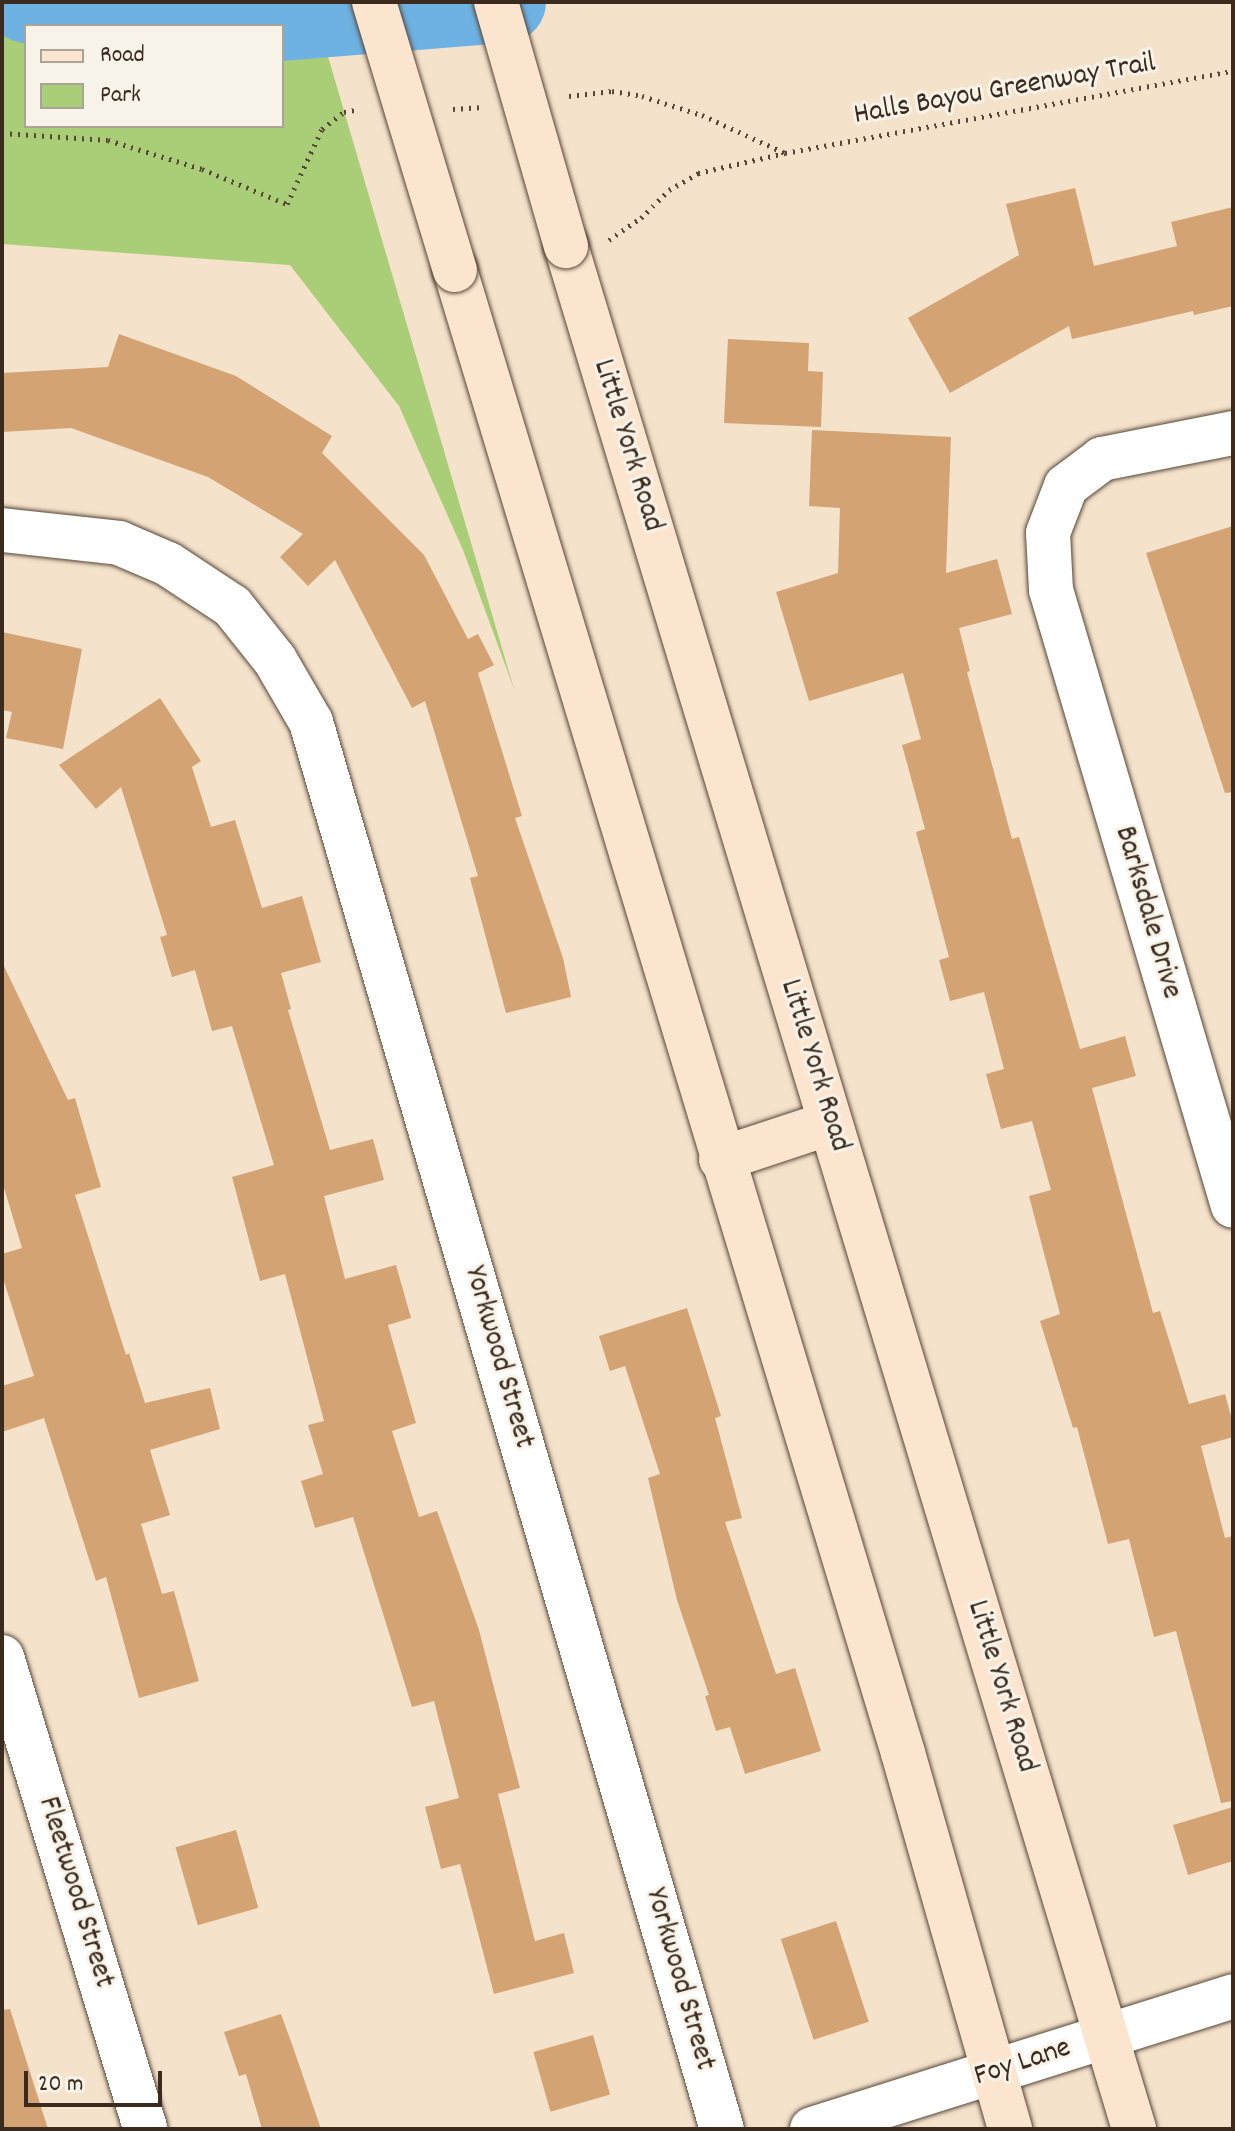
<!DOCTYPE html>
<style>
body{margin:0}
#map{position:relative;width:1235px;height:2131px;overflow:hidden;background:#f4e2cb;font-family:Dekko,sans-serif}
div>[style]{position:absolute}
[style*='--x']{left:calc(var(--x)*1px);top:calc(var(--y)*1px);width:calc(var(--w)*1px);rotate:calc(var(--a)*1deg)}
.green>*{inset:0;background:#aacd77}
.river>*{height:82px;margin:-41px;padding:0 41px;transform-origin:41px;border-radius:41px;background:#6db2e3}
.building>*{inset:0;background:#d3a374;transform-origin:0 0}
.path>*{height:5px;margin-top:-2.5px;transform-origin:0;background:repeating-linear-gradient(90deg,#574638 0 2px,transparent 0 8px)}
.roads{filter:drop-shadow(0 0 2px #574638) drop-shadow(0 0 2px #574638)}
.minor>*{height:44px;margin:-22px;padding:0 22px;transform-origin:22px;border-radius:22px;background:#fff}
.tertiary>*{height:44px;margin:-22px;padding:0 22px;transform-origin:22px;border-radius:22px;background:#fff}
.secondary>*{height:44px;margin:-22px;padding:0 22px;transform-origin:22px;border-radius:22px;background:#fce5cf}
.bridges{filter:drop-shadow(0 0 2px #574638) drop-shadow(0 0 2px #574638)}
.secondary-bridge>*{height:44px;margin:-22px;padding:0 22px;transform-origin:22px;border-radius:22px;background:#fce5cf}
span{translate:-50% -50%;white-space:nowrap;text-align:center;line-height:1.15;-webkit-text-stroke:6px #f7f3e8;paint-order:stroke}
.street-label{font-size:30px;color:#3b2a1e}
.frame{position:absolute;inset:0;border:4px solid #3b2a1e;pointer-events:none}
.legend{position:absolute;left:24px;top:24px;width:260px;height:104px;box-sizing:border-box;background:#f7f3e8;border:2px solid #aca397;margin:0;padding:10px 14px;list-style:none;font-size:24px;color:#3b2a1e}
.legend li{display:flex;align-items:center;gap:16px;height:40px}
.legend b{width:40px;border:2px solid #aca397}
.scale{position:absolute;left:24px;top:2071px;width:138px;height:36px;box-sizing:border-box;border:4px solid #3b2a1e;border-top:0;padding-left:10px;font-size:24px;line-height:28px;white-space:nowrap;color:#3b2a1e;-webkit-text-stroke:6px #f7f3e8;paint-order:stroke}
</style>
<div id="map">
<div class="green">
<i style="clip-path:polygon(evenodd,2px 2px,312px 2px,514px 689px,463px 550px,399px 406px,290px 265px,2px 244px,2px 2px,26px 26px,282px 26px,282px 126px,26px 126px,26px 26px)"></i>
</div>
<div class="river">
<i style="--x:27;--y:2;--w:141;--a:9.8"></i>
<i style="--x:206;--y:26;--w:300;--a:-4.6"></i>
</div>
<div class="building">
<i style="clip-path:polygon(1075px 188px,1094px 266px,1177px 246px,1171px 222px,1233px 207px,1233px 306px,1194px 315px,1193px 311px,1072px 339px,1069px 326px,950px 393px,908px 318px,1019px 255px,1006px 204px)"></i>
<i style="clip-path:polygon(119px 334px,236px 376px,332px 436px,322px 453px,424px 555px,468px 639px,478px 634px,494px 665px,478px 673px,522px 816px,515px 818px,563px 958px,571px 997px,506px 1013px,470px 878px,478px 876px,425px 701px,412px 708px,335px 560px,308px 586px,280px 557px,303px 534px,208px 477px,71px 428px,2px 432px,2px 373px,108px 367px)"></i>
<i style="clip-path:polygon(728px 339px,809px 343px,808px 371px,823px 372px,821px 427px,724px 423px)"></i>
<i style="clip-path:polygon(812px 430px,951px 437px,946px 573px,997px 559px,1012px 614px,959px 628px,970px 671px,967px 672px,1012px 839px,1019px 837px,1080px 1049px,1125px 1036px,1136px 1076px,1092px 1088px,1153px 1313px,1160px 1311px,1189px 1404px,1225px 1394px,1233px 1424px,1233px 1437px,1201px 1446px,1225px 1538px,1233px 1536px,1233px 1801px,1221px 1803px,1176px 1631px,1154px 1637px,1129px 1539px,1108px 1544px,1077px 1427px,1073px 1428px,1040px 1321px,1060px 1314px,1029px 1196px,1051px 1190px,1032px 1121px,1001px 1129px,986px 1074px,1004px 1069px,984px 992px,950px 1001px,939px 960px,949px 957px,916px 832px,925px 829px,902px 745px,921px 739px,903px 673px,809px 701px,776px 592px,838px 573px,840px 508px,809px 506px)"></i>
<i style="clip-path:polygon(1233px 526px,1233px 792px,1225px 793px,1146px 553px)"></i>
<i style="clip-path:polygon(2px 632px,82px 649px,63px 749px,6px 738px,12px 712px,2px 710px)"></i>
<i style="clip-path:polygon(160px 698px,201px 761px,192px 767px,211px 827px,235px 820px,262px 908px,302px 896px,321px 962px,281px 973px,291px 1009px,288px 1010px,330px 1150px,373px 1139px,384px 1180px,324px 1196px,345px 1279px,396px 1265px,411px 1318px,388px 1325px,416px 1423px,392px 1431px,419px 1517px,437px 1511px,479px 1630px,520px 1788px,498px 1794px,535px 1941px,564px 1933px,574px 1973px,494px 1994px,460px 1864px,441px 1869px,425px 1807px,459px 1798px,434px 1701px,412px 1707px,353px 1517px,315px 1528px,301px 1481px,323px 1474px,308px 1425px,324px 1421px,285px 1274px,260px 1281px,232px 1177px,274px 1165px,232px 1026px,212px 1031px,195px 970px,172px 977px,160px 937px,167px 935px,121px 787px,96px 809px,59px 765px)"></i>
<i style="clip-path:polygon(2px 962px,68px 1100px,75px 1098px,101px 1187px,75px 1195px,126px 1355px,129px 1353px,145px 1403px,210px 1388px,220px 1429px,150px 1450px,170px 1515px,141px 1524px,162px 1594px,174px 1591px,199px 1681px,139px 1698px,106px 1577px,96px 1581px,44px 1418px,2px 1432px,2px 1386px,34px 1376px,2px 1275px,2px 1254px,22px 1248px,2px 1181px)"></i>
<i style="clip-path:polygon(687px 1308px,721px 1416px,715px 1418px,742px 1518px,725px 1522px,776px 1674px,795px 1668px,821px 1751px,745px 1774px,730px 1727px,716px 1731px,705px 1696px,709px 1695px,677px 1600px,648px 1478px,660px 1474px,625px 1366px,610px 1371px,599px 1336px)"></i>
<i style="clip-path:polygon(1233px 1807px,1233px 1861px,1188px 1875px,1173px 1825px)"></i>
<i style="left:236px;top:1830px;width:81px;height:63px;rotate:74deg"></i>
<i style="left:836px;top:1921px;width:106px;height:58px;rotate:72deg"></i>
<i style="clip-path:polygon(10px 2009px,48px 2129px,2px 2129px,2px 2010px)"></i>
<i style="clip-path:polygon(281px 2014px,293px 2047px,321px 2129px,262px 2129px,246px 2074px,239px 2076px,224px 2032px)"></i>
<i style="left:593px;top:2035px;width:62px;height:62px;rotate:74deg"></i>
</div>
<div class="path">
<i style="--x:569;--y:96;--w:43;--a:-6.6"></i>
<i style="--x:612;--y:91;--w:30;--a:9"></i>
<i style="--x:642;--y:96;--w:63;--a:17.6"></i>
<i style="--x:702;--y:115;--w:91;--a:24.6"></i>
<i style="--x:785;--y:153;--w:455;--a:-10.4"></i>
<i style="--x:453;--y:109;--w:26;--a:-4"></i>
<i style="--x:2;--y:133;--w:106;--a:3.8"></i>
<i style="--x:108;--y:140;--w:98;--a:17.1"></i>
<i style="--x:202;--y:169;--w:92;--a:22.4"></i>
<i style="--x:287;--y:204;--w:83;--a:-65"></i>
<i style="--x:322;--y:129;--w:28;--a:-38"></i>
<i style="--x:344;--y:112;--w:15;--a:-11"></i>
<i style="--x:609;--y:240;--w:39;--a:-35"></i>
<i style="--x:641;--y:218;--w:40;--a:-45"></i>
<i style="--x:669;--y:190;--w:34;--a:-30"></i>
<i style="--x:698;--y:173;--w:89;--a:-12.9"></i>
</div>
<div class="roads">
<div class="minor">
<i style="--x:1233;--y:433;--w:134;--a:168.8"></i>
<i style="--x:1102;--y:459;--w:45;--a:143.1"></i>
<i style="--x:1066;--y:486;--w:50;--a:111"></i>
<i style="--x:1048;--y:533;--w:57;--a:87"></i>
<i style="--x:1051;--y:590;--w:642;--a:73.54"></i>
<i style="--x:2;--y:530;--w:118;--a:6.3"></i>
<i style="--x:119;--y:543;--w:53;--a:23.2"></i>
<i style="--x:168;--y:564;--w:77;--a:33.3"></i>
<i style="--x:232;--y:606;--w:69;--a:51.5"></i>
<i style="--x:275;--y:660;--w:72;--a:59.9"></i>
<i style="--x:311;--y:722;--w:1466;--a:73.72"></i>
<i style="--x:2;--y:1657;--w:493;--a:73.1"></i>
</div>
<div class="tertiary">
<i style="--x:812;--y:2129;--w:442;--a:-17.5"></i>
</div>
<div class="secondary">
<i style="--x:566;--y:246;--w:1967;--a:73.21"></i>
<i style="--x:455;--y:270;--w:1549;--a:73.19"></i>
<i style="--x:903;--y:1753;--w:391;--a:74.1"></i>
<i style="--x:721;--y:1159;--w:115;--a:-18.3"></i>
</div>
</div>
<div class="bridges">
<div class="secondary-bridge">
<i style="--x:374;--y:2;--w:280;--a:73.2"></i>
<i style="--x:496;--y:2;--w:254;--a:74"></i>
</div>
</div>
<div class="street-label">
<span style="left:1005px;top:91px;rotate:-10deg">Halls Bayou Greenway Trail</span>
<span style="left:626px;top:446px;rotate:73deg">Little York Road</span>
<span style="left:1146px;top:913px;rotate:74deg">Barksdale Drive</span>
<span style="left:813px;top:1066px;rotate:73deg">Little York Road</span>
<span style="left:497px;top:1358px;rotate:74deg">Yorkwood Street</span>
<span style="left:1000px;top:1687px;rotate:73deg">Little York Road</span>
<span style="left:74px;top:1893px;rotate:73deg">Fleetwood Street</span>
<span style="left:678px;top:1980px;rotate:74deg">Yorkwood Street</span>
<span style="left:1023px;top:2064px;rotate:-18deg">Foy Lane</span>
</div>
<div class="frame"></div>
<ul class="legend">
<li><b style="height:10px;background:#fce5cf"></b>Road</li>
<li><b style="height:22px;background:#aacd77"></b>Park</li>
</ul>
<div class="scale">20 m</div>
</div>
